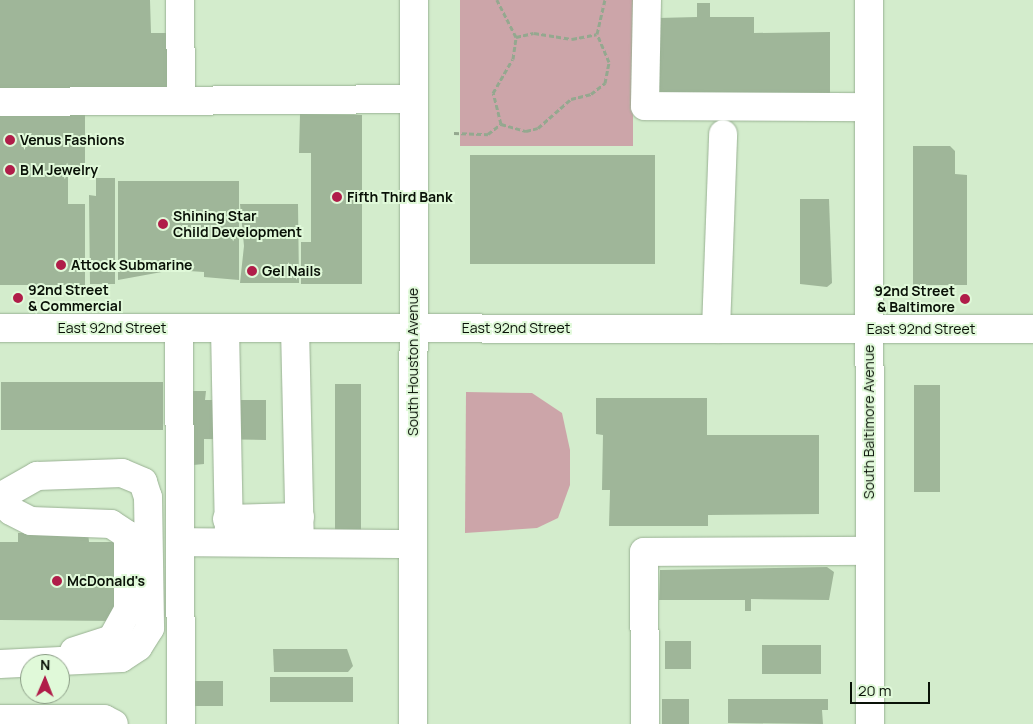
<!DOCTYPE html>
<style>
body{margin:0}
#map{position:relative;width:1033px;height:724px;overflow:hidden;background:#d3eccc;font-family:Manrope,sans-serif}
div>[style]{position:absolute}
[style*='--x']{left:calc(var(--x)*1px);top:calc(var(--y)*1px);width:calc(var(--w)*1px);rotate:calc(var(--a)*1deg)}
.green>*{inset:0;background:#cca5a9;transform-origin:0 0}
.building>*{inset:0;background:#9fb699;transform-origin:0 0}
.path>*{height:3px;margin-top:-1.5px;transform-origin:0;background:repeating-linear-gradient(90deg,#94a88f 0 5px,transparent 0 7.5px)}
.roads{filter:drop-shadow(0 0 1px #99b193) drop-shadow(0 0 1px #99b193)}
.minor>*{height:28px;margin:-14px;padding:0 14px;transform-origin:14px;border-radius:14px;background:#fff}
.dots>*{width:14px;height:14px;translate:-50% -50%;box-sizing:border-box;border:2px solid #e0f9d9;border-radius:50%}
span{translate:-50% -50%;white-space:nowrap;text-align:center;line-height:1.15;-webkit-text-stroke:4px #e0f9d9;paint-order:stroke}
.poi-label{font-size:14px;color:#091107;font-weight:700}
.left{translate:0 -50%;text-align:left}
.right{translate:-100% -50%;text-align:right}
.street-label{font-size:14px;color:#091107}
.north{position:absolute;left:20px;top:654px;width:50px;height:50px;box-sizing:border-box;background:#e0f9d9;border:1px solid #8a9c85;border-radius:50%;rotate:1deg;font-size:14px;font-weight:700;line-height:20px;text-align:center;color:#091107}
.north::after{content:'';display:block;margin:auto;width:18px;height:22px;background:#b01d49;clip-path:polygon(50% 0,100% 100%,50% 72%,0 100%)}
.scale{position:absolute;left:850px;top:682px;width:80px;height:22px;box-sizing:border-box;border:2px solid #091107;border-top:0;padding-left:6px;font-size:15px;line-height:18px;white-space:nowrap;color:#091107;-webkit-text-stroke:4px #e0f9d9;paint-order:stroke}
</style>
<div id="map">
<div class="green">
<i style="left:460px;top:0;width:173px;height:146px"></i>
<i style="clip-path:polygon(466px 392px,532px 393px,562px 413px,570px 450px,570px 485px,558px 518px,537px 528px,465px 533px)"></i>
</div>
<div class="building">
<i style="clip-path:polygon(0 0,150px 0,151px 33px,168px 33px,168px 87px,0 90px)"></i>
<i style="clip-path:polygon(697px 3px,710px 3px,710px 17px,754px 17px,754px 33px,830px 32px,830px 95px,659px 95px,658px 18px,697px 17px)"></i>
<i style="clip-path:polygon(0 112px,85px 112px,85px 173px,68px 173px,68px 204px,85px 204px,85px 285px,0 285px)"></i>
<i style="clip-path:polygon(300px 114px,362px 115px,362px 284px,301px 284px,301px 242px,311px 242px,311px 153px,299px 153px)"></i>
<i style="clip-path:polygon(913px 146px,950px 146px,955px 151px,955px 174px,967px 175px,967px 285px,913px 285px)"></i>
<i style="left:655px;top:155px;width:109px;height:185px;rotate:90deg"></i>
<i style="clip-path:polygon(96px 178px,115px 178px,115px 284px,90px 284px,89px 195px,96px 196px)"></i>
<i style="clip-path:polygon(118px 181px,239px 181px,239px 280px,204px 277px,204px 272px,189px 271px,189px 267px,118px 280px)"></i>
<i style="clip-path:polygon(800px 199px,829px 199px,832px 283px,827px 287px,800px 284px)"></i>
<i style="clip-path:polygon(240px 204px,298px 204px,299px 283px,240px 283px,244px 246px)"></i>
<i style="left:163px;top:382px;width:48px;height:162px;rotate:90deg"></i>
<i style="left:335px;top:384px;width:26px;height:148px"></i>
<i style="left:914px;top:385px;width:26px;height:107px"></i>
<i style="clip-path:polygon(193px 391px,206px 391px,205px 400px,266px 400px,266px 440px,204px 439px,204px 464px,193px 465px)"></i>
<i style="clip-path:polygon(596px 398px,707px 398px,707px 435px,819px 435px,819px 514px,708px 515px,708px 526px,609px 526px,610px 490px,602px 490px,603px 435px,596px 434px)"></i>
<i style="clip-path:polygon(88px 532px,89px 542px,119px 542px,114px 552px,118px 621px,0 620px,0 542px,18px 542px,18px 533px)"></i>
<i style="clip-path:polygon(827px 567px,834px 572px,829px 600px,751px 599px,751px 611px,745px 611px,745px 600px,659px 600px,660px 570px)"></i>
<i style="left:665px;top:641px;width:26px;height:28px"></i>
<i style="left:821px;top:645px;width:29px;height:59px;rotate:90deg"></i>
<i style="clip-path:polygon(273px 649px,347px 649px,353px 666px,348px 672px,274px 672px)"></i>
<i style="left:270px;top:677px;width:83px;height:25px"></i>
<i style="left:193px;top:681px;width:30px;height:25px"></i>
<i style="left:662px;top:699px;width:27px;height:25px"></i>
<i style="clip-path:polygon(728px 699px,828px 699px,828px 710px,822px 710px,823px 724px,728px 723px)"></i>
</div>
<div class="path">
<i style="--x:516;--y:37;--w:18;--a:-13"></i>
<i style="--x:534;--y:33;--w:38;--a:9"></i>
<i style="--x:572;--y:39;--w:25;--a:-11"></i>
<i style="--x:597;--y:34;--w:35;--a:-77"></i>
<i style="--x:501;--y:124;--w:26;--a:16"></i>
<i style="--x:526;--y:131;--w:12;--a:-14"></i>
<i style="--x:538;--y:128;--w:44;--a:-41.3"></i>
<i style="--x:571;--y:99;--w:21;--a:-14"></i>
<i style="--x:591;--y:94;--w:18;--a:-38"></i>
<i style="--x:605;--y:83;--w:21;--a:-79"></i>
<i style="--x:609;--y:62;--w:30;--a:-113"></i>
<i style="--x:454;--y:133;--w:34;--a:2"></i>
<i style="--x:488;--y:134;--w:16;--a:-38"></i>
<i style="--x:501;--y:124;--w:32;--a:-104"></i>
<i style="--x:493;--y:93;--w:39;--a:-60"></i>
<i style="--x:513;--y:59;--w:22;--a:-82"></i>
<i style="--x:516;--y:37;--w:42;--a:-117.2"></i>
</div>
<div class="roads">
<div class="minor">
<i style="--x:180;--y:0;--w:100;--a:89.4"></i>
<i style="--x:647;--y:0;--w:106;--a:91.1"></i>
<i style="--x:645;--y:106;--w:224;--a:0.3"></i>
<i style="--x:869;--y:0;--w:724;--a:89.92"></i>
<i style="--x:0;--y:102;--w:414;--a:-0.4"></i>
<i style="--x:0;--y:328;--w:1033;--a:0.06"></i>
<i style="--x:179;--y:328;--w:396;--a:89.7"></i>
<i style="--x:225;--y:328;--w:214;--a:88.9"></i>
<i style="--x:295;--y:328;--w:215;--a:88.7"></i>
<i style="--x:716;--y:329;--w:195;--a:-87.9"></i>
<i style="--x:0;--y:497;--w:43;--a:-29.6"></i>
<i style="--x:37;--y:476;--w:85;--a:-2"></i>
<i style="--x:122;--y:473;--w:23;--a:23"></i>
<i style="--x:143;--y:482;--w:16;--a:72"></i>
<i style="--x:148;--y:497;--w:131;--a:89.1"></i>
<i style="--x:150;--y:628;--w:22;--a:122"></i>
<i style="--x:138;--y:647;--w:20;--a:147"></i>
<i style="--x:121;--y:658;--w:121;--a:177.2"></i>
<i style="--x:0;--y:499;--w:16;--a:47"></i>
<i style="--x:11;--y:511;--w:22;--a:27"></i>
<i style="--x:31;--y:521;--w:80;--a:2.1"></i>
<i style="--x:111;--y:524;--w:20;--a:33"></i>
<i style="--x:128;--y:535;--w:75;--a:90"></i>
<i style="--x:128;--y:610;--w:33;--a:119"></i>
<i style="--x:112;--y:639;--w:40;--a:162"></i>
<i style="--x:227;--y:519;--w:73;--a:-1.6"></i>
<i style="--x:180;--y:542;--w:233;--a:0.5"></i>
<i style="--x:0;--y:719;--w:104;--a:0"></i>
<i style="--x:104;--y:719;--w:11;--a:27"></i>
<i style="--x:413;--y:724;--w:724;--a:-89.92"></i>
<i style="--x:645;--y:724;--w:172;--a:-90.3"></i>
<i style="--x:644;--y:552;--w:225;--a:-0.3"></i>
</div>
</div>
<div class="dots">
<i style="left:10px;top:140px;background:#b01d49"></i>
<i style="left:10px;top:170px;background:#b01d49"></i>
<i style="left:337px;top:197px;background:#b01d49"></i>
<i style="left:163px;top:224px;background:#b01d49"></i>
<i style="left:61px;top:265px;background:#b01d49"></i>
<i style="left:252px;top:271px;background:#b01d49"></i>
<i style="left:18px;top:298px;background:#b01d49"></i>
<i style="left:965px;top:299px;background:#b01d49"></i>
<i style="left:57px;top:581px;background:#b01d49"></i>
</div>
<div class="poi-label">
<span class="left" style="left:20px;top:140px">Venus Fashions</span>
<span class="left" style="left:20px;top:170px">B M Jewelry</span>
<span class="left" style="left:347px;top:197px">Fifth Third Bank</span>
<span class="left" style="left:173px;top:224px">Shining Star<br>Child Development</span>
<span class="left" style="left:71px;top:265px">Attock Submarine</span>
<span class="left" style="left:262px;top:271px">Gel Nails</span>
<span class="left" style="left:28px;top:298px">92nd Street<br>&amp; Commercial</span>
<span class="right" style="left:955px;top:299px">92nd Street<br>&amp; Baltimore</span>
<span class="left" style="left:67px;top:581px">McDonald's</span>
</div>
<div class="street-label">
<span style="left:112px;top:328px">East 92nd Street</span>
<span style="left:516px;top:328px">East 92nd Street</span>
<span style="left:921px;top:329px">East 92nd Street</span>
<span style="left:413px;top:362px;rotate:-90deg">South Houston Avenue</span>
<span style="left:869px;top:422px;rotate:-90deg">South Baltimore Avenue</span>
</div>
<div class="north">N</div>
<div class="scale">20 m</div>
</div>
